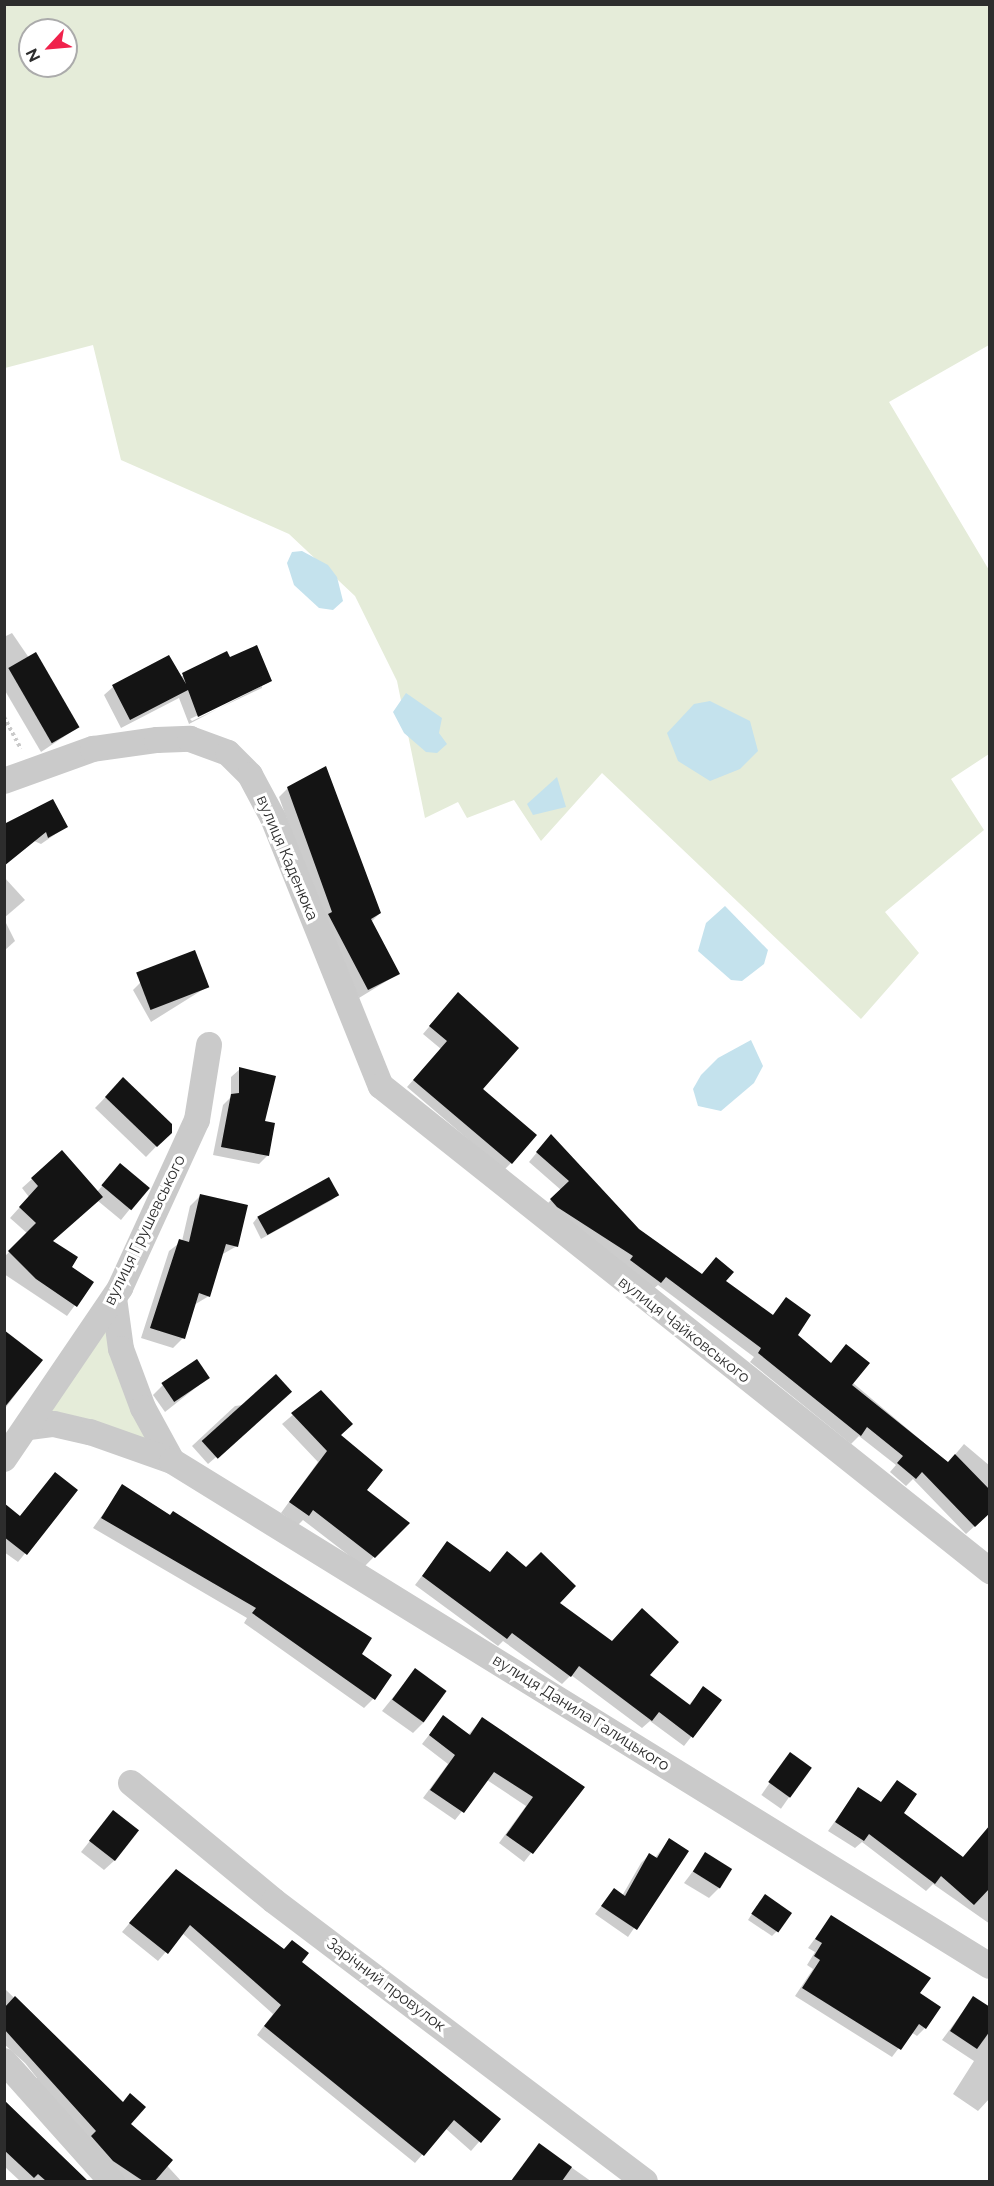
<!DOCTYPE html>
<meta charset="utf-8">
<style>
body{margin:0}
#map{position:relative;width:994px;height:2186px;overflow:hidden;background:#fff;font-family:Raleway,sans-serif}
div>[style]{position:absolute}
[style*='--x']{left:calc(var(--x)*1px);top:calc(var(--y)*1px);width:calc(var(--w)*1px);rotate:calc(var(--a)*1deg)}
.green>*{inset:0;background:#e5ecd9}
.water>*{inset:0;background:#c4e2ed}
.shadow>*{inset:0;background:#0003;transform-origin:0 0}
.building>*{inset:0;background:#141414;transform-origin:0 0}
.path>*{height:4px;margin-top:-2px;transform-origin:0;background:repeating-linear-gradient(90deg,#cacaca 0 3px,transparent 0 6px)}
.minor>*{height:26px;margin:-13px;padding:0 13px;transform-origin:13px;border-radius:13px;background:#cacaca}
span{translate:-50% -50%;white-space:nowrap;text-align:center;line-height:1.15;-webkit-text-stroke:6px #fff;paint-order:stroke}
.street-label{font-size:16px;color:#2d2d2d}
.frame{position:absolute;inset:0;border:6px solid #2d2d2d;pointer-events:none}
.north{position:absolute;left:18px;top:18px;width:60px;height:60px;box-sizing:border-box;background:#fff;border:2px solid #ababab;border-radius:50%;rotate:244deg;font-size:16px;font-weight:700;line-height:24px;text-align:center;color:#2d2d2d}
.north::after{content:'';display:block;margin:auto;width:21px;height:27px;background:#f0224c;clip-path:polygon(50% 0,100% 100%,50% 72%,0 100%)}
</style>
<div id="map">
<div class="green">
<i style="clip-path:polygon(evenodd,5px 5px,989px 5px,989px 345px,889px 402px,989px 570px,989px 754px,951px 779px,984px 830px,885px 912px,919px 953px,861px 1019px,602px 773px,541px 841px,514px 800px,467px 818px,458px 802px,425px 818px,397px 681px,355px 596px,289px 534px,121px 460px,93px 345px,5px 368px,5px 5px,30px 30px,66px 30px,66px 66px,30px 66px,30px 30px)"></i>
<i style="clip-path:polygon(114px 1298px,172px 1461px,29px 1427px)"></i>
</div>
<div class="water">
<i style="clip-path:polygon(302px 551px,328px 565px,337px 577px,343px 601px,333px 610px,319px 608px,294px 585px,287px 563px,292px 552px)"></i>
<i style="clip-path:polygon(406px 693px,442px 718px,439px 733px,447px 744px,437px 753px,426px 752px,404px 733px,393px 712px)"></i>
<i style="clip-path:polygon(710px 701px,750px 721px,758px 751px,740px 769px,710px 781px,678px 761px,667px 733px,694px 704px)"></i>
<i style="clip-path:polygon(557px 777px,566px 807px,533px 815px,527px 804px)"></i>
<i style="clip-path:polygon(725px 906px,768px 950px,764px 964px,742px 981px,731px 980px,698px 951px,706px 923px)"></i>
<i style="clip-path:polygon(751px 1040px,763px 1066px,754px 1083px,721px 1111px,698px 1106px,693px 1089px,701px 1075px,718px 1058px)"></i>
</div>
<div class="shadow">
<i style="clip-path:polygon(12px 633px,77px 728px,41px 752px,4px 689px,4px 637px)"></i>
<i style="clip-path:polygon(evenodd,229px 659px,271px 681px,189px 724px,179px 698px,121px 728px,104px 695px,113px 687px,180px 677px,229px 659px,262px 684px,262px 688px,192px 721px,190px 719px,262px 684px)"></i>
<i style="clip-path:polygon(288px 788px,380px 913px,371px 922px,398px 974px,359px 998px,323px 921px,279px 797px)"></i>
<i style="clip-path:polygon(66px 827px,41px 844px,4px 828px)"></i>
<i style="clip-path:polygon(4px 877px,25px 900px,4px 918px)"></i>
<i style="clip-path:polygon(4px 919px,15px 941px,4px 951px)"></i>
<i style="clip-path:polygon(141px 982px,207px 987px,151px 1022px,133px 990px)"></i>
<i style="clip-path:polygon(451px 1001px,511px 1163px,504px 1170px,407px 1087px,441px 1049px,423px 1034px)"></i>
<i style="clip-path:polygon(240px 1069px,263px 1122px,268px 1155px,259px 1164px,213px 1155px,223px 1105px,231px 1097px,231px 1077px)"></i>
<i style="clip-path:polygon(123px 1079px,170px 1132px,146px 1157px,95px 1108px)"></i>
<i style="clip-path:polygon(543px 1145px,638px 1230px,701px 1275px,724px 1281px,772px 1316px,786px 1299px,796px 1335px,948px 1463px,964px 1444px,990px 1466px,990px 1512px,966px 1534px,913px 1479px,906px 1486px,890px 1472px,896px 1465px,859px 1436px,851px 1444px,750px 1362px,754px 1357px,658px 1285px,652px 1290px,543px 1208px,561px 1190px,529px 1162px)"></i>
<i style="clip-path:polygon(62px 1152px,97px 1192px,120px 1165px,147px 1188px,121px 1220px,98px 1201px,52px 1241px,70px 1268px,92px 1282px,67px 1316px,4px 1274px,4px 1257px,28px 1234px,10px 1218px,29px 1197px,22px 1188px)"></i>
<i style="clip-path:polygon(328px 1179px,337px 1195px,332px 1200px,261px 1239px,253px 1223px,257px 1218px)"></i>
<i style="clip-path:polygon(201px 1195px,237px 1246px,221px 1255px,209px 1296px,194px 1305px,183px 1338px,173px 1348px,141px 1338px,169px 1251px,182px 1241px,190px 1206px)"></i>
<i style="clip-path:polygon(4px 1332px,41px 1360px,4px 1410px)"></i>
<i style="clip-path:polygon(208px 1378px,165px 1412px,153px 1395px,163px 1385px)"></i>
<i style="clip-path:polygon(320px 1392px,365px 1491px,407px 1523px,364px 1567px,303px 1520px,298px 1525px,281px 1513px,318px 1462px,282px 1424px)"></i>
<i style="clip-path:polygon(282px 1400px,208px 1464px,192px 1446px,235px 1406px)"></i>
<i style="clip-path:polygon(55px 1474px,76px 1491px,18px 1562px,4px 1552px,4px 1518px,19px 1517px)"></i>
<i style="clip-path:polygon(123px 1486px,370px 1639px,359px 1654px,390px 1676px,373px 1699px,364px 1708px,244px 1623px,247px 1618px,93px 1528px)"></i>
<i style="clip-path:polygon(447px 1543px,489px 1574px,558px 1603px,688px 1706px,703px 1688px,720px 1700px,684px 1746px,650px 1721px,642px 1728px,571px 1675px,562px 1684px,503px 1641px,498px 1646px,415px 1585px)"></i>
<i style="clip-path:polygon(415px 1670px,423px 1723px,413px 1733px,382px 1711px)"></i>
<i style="clip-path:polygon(443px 1717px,468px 1735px,482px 1719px,582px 1788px,524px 1862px,499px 1843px,526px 1806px,487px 1780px,455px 1820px,423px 1798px,448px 1764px,422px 1744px)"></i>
<i style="left:790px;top:1754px;width:24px;height:50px;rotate:35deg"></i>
<i style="clip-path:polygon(897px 1782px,902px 1813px,962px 1858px,990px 1826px,990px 1924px,933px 1884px,926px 1891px,862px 1842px,855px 1848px,828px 1831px,858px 1789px,880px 1803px)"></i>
<i style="clip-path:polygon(113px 1812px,115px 1860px,104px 1870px,81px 1852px)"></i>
<i style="clip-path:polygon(669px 1840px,687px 1851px,628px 1937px,595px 1914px,614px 1890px,622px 1896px,641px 1863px,649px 1855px,655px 1858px)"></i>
<i style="clip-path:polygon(706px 1854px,719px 1888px,709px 1898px,684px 1883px)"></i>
<i style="clip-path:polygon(167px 1879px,300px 1962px,499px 2119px,471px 2151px,445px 2128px,415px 2163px,257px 2035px,273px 2014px,182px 1933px,158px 1961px,122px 1932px)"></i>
<i style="clip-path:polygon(760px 1901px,777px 1931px,772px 1936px,748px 1920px)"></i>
<i style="clip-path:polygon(831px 1917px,918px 1993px,925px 2028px,917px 2036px,911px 2032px,892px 2057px,795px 1996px,813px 1969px,807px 1965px,815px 1952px,808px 1948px)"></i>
<i style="clip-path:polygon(4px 1988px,122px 2103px,129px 2124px,182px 2182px,125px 2182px,88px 2149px,32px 2083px,37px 2078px,25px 2063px,4px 2044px)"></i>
<i style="clip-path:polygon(973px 1998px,990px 2009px,990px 2098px,978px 2111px,953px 2094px,974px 2061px,942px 2040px)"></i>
<i style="clip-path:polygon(4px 2100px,82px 2182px,21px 2182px,4px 2166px)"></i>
<i style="clip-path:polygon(540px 2145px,592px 2182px,510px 2182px)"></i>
</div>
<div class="building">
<i style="clip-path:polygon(257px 645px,272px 681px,198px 717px,188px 690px,130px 720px,112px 685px,169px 655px,186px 684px,182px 673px,227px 651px,230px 657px)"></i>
<i style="left:36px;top:652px;width:87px;height:32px;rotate:60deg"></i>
<i style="clip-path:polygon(326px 766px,381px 913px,371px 919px,400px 974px,368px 990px,328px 914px,332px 912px,287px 787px)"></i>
<i style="clip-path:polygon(53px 799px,68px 827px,48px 838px,46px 832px,4px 866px,4px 824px)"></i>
<i style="left:195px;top:950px;width:40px;height:63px;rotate:69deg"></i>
<i style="clip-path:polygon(458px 992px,519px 1048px,483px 1089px,537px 1135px,512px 1164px,413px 1080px,447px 1041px,429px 1026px)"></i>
<i style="clip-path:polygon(239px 1067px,276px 1076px,265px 1121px,275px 1123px,269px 1156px,221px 1147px,231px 1094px,239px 1093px)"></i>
<i style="clip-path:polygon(123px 1077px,172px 1124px,172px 1133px,157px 1147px,105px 1097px)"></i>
<i style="clip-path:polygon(551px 1134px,639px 1229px,702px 1274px,716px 1257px,734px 1272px,726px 1281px,773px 1315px,786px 1297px,811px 1315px,798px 1335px,831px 1363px,846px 1344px,870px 1363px,852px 1385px,948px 1462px,955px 1454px,990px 1490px,990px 1513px,975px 1527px,922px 1472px,916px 1479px,897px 1463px,903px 1456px,867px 1427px,861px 1436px,758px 1353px,761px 1348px,666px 1277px,661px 1283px,630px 1260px,633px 1256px,557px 1207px,550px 1199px,569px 1181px,536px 1152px)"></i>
<i style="clip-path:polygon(62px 1150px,103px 1197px,53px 1241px,78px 1257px,72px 1267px,94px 1282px,77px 1307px,36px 1279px,8px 1251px,36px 1223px,19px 1207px,38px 1186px,31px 1178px)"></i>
<i style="left:120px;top:1163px;width:39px;height:29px;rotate:40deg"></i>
<i style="left:329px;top:1177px;width:21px;height:82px;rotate:61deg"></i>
<i style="clip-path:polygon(200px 1194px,248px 1205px,238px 1247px,226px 1244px,210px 1297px,199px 1293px,185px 1339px,150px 1328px,179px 1239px,189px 1242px)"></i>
<i style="clip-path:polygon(4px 1330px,43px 1360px,4px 1408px)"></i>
<i style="left:197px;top:1359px;width:23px;height:43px;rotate:56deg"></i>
<i style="left:276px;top:1374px;width:24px;height:100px;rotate:48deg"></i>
<i style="clip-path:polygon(321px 1390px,353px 1424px,341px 1435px,383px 1470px,367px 1490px,410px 1523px,375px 1558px,313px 1510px,309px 1516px,289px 1502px,327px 1451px,291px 1413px)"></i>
<i style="clip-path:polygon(55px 1472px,78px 1490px,27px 1555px,4px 1537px,4px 1503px,20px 1516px)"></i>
<i style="clip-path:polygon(122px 1484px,170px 1515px,173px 1511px,372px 1638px,362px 1654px,392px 1675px,375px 1700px,252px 1613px,256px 1608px,101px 1518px)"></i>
<i style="clip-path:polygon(447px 1541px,490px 1572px,507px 1551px,526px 1567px,541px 1552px,576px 1586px,560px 1603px,612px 1641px,642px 1608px,679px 1642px,650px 1675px,690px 1705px,703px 1686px,722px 1700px,693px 1738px,659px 1712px,652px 1721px,579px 1666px,571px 1677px,512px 1633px,507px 1639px,422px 1576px)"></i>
<i style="left:415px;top:1668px;width:39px;height:39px;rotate:36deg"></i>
<i style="clip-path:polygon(443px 1715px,470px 1735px,482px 1717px,585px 1787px,533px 1854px,506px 1835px,533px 1797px,494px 1772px,464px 1813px,430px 1790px,455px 1755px,429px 1735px)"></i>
<i style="left:790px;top:1752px;width:27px;height:37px;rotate:36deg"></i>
<i style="clip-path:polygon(897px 1780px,917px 1794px,904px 1813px,963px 1857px,990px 1825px,990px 1888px,974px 1905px,941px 1876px,935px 1884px,869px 1834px,864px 1841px,835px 1822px,858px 1787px,881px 1802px)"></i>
<i style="left:113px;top:1810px;width:33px;height:39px;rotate:38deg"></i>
<i style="clip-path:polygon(669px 1838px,689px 1851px,637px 1930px,601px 1906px,614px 1888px,625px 1896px,649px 1853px,657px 1858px)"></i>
<i style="left:705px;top:1852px;width:32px;height:23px;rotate:32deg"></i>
<i style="clip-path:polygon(176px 1869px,284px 1949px,292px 1940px,309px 1953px,302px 1962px,501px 2119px,481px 2143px,454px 2120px,424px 2156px,264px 2026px,281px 2005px,190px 1925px,168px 1954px,129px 1923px)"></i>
<i style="left:765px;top:1894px;width:33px;height:24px;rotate:35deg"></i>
<i style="clip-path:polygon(831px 1915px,931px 1978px,920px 1993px,941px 2007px,926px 2029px,919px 2024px,901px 2050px,802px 1988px,820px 1960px,814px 1956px,822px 1943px,815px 1939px)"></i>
<i style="clip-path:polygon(15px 1996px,123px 2102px,130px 2093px,146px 2107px,131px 2124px,173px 2160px,155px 2181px,143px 2181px,113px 2161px,91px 2136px,96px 2131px,4px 2029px,4px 2008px)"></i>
<i style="clip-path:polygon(973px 1996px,990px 2007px,990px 2031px,977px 2049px,950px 2031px)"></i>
<i style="clip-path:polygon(4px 2100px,88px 2181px,46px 2181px,38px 2174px,34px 2178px,4px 2150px)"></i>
<i style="clip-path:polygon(539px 2143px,572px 2167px,562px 2181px,511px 2181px)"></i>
</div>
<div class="path">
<i style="--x:4;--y:717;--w:36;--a:62"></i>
</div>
<div class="minor">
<i style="--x:4;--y:781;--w:95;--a:-19.8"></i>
<i style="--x:93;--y:749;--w:65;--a:-8"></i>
<i style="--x:157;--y:740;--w:33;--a:-2"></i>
<i style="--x:190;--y:739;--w:40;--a:20.2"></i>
<i style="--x:228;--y:753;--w:31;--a:45"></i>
<i style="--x:250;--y:775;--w:49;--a:61.9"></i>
<i style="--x:273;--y:818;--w:289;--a:68.1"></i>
<i style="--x:381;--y:1086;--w:779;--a:38.53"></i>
<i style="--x:114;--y:1298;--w:51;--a:82.2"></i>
<i style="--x:121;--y:1349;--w:63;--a:69.6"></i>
<i style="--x:143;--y:1408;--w:60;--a:61.3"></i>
<i style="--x:29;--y:1427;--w:25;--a:-7"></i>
<i style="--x:54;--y:1424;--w:37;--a:13"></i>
<i style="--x:90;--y:1432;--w:87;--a:19.5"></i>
<i style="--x:172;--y:1461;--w:961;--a:31.69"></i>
<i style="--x:4;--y:1459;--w:207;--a:-55.8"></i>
<i style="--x:120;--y:1288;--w:185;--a:-65.4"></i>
<i style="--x:197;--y:1120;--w:76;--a:-80.9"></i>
<i style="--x:131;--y:1783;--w:185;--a:39.5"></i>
<i style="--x:274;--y:1901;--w:465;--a:37.1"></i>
<i style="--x:4;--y:2061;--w:162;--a:48.2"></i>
</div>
<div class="street-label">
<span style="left:287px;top:858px;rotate:67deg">вулиця Каденюка</span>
<span style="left:145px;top:1230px;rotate:-64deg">вулиця Грушевського</span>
<span style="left:684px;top:1330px;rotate:38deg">вулиця Чайковського</span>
<span style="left:581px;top:1713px;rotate:32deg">вулиця Данила Галицького</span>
<span style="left:386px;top:1985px;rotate:37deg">Зарічний провулок</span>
</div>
<div class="frame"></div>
<div class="north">N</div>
</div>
